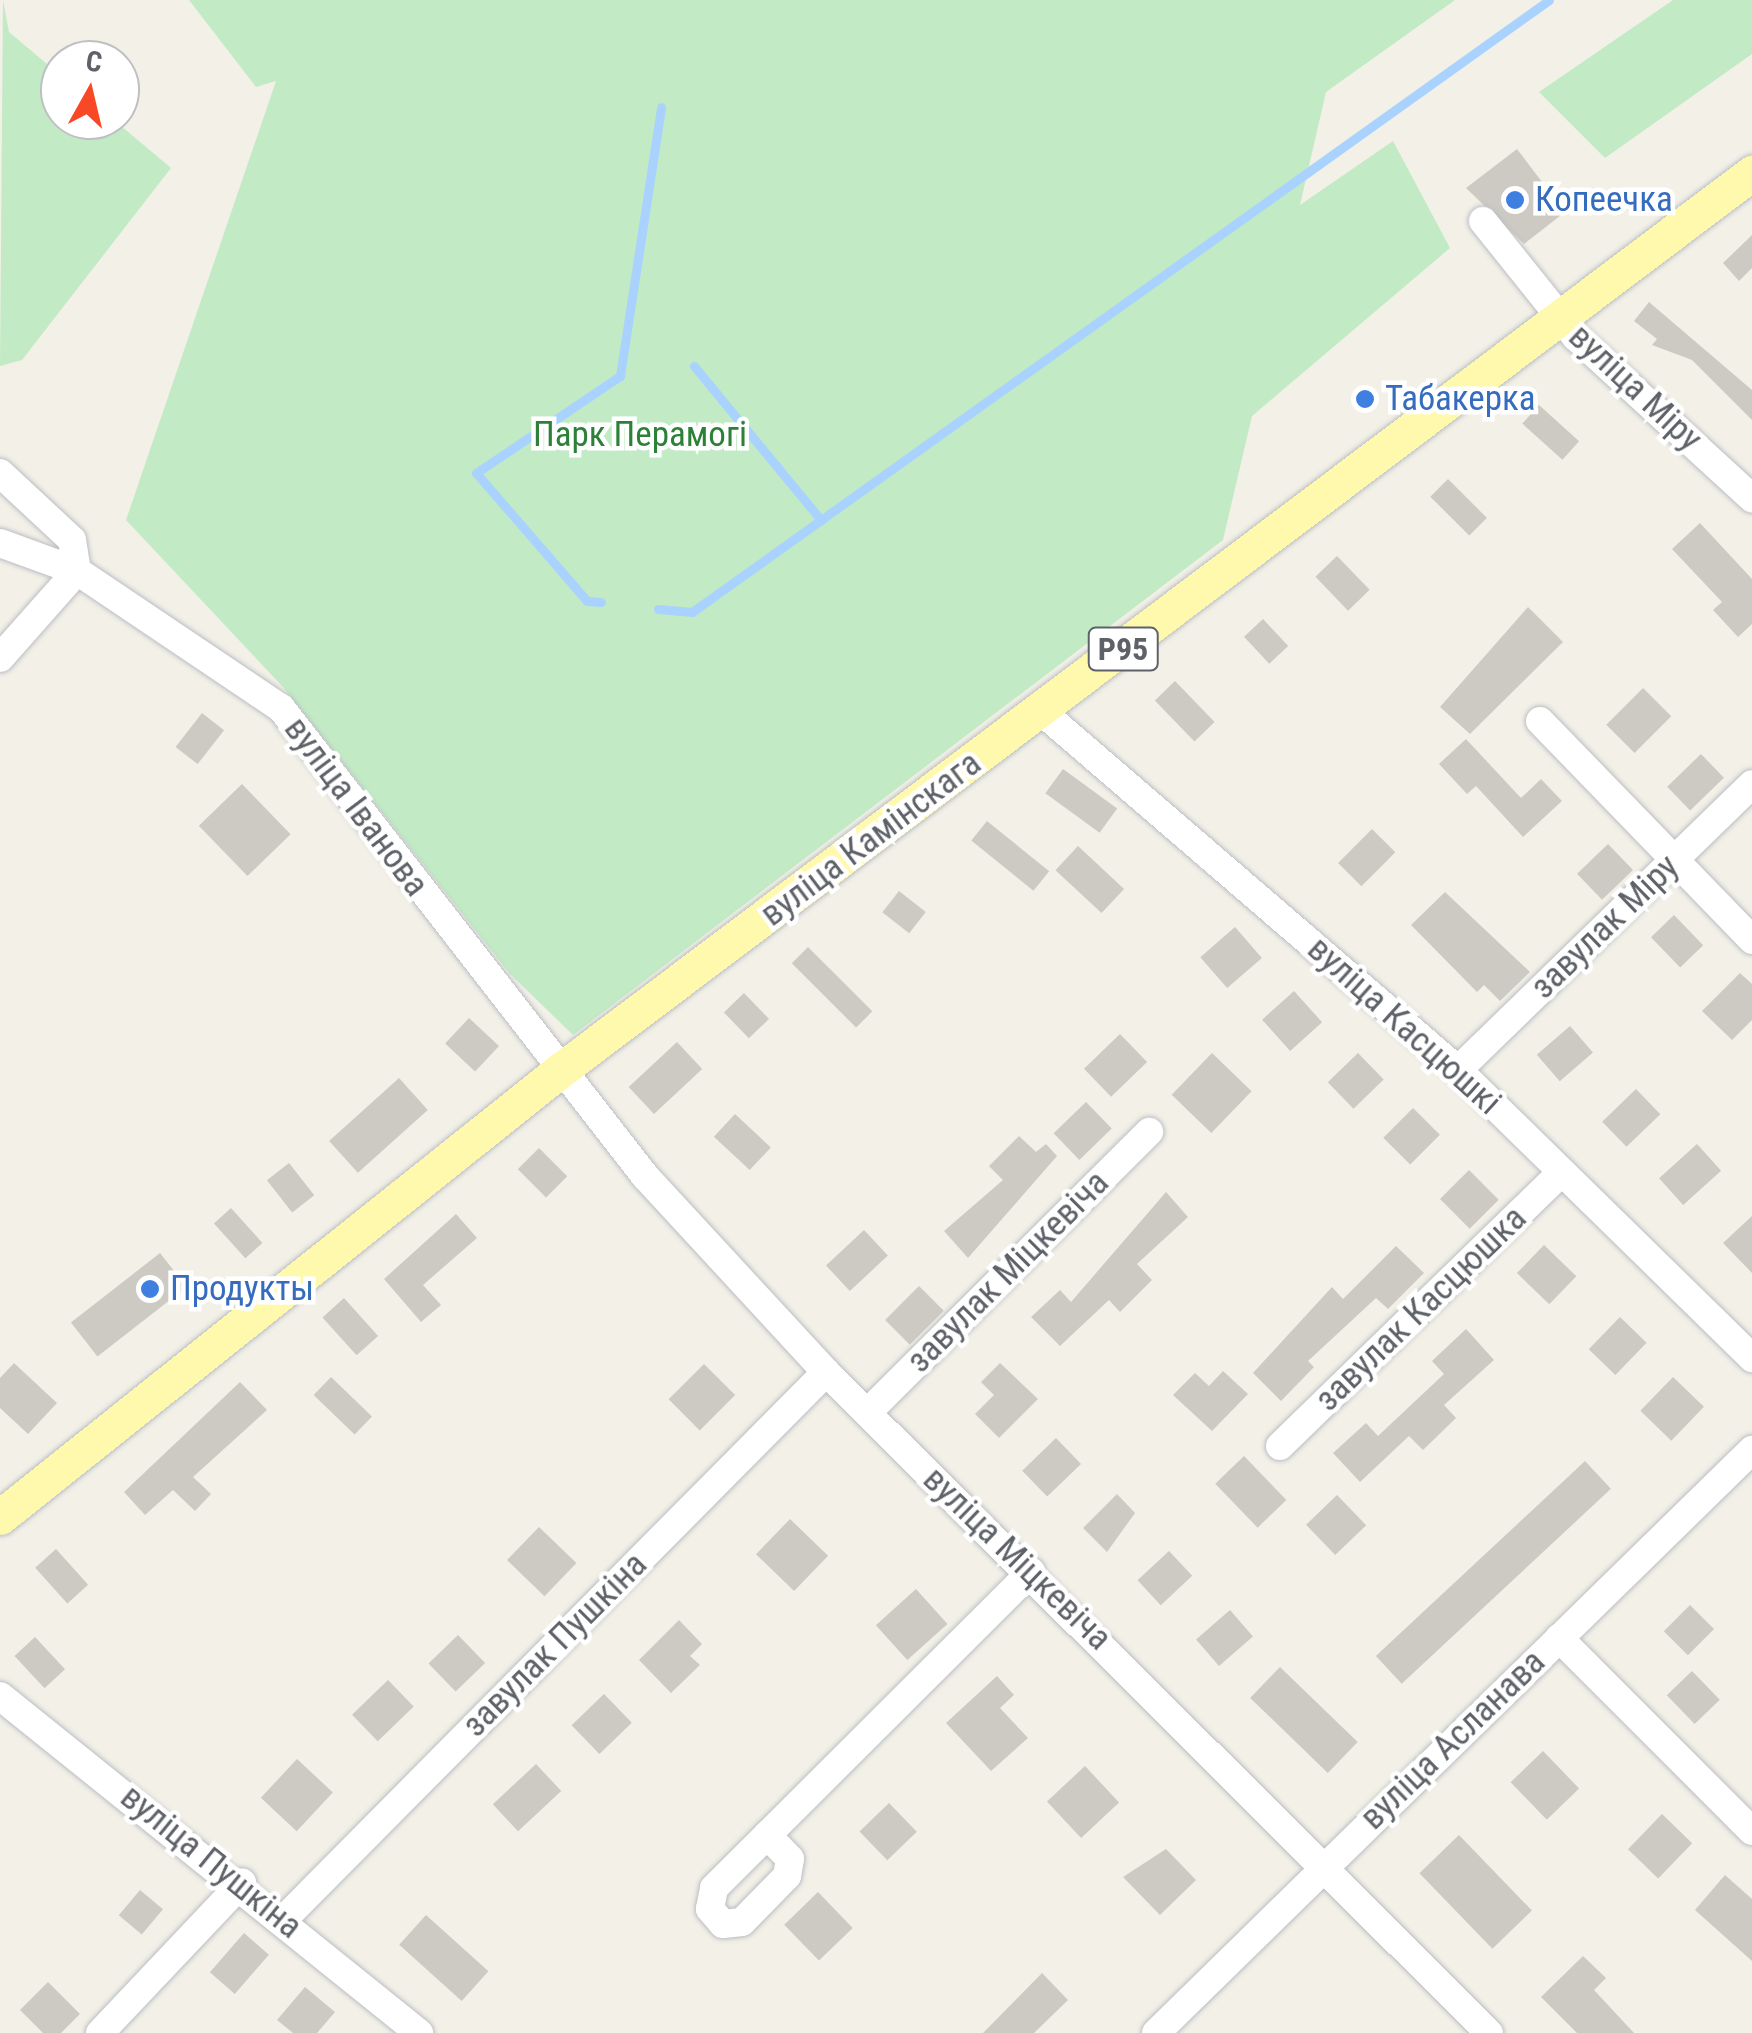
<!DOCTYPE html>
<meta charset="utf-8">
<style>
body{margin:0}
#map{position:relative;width:1752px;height:2033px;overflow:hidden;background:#f2f0e7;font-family:"Roboto Condensed",sans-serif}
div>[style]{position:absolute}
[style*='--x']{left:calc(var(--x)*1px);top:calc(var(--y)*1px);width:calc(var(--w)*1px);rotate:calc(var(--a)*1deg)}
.green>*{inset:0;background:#c2ebc5}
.stream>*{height:9px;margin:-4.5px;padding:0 4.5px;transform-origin:4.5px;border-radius:4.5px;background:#a9d2ff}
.building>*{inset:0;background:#cdcac4;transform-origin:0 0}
.roads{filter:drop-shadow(0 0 2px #bbbec3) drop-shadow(0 0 2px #bbbec3)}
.minor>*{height:28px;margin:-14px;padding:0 14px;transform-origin:14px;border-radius:14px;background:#fff}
.major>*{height:35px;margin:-17.5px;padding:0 17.5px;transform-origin:17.5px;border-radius:17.5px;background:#fff9ae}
.dots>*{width:28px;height:28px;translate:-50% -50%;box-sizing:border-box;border:5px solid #fff;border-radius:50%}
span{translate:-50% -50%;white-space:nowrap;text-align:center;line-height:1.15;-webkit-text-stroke:9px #fff;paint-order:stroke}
.shield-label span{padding:2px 8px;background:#fff;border:2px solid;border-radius:8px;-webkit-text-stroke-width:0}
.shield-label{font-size:32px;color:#5e6268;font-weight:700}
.shop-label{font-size:35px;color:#366cbe}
.left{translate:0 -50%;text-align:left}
.street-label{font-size:35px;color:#5e6268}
.park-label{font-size:35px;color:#2c8137}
.north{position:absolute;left:40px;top:40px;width:100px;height:100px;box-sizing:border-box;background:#fff;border:2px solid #bfc0c3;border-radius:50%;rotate:8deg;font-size:28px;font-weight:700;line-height:40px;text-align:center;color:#5e6268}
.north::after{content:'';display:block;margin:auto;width:35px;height:45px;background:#f94825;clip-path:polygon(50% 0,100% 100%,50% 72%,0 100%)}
</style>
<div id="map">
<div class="green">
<i style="clip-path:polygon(3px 0,9px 32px,60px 75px,60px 120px,114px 120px,171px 168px,22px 360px,0 366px)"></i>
<i style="clip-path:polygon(189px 0,1455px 0,1326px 92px,1300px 205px,1393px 141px,1450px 248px,1252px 416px,1223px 540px,573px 1035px,510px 974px,283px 687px,126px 520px,276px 81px,256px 87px)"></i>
<i style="clip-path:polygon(1673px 0,1752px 0,1752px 54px,1605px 158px,1539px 92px)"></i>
</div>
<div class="stream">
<i style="--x:694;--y:366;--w:200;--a:50.5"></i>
<i style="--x:601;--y:602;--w:14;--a:-176"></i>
<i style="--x:587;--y:601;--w:169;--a:-130.9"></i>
<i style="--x:476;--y:473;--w:174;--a:-34"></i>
<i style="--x:620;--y:376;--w:272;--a:-81.3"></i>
<i style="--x:658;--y:609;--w:34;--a:5"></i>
<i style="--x:692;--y:612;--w:1053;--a:-35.53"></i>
</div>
<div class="building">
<i style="clip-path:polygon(1517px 149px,1565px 212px,1524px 244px,1466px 188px)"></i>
<i style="clip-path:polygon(1752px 235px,1752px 268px,1739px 281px,1723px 263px)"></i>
<i style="clip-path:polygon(1649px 302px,1752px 390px,1752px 420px,1692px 360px,1652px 345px,1657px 339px,1634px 321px)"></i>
<i style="left:1539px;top:405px;width:54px;height:25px;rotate:42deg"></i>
<i style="left:1448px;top:479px;width:55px;height:25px;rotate:45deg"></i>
<i style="clip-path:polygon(1700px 523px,1752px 579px,1752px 624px,1738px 637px,1713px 610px,1722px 602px,1672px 549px)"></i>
<i style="left:1337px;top:556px;width:47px;height:30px;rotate:46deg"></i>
<i style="clip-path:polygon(1528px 607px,1563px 642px,1470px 734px,1440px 707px)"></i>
<i style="left:1263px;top:619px;width:37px;height:26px;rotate:47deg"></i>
<i style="left:1175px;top:681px;width:57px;height:28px;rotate:46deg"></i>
<i style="left:1643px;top:688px;width:40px;height:52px;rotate:45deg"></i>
<i style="left:202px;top:713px;width:28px;height:43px;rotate:38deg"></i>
<i style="clip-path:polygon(1466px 739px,1521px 798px,1541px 779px,1562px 801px,1523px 837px,1476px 786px,1467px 794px,1439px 764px)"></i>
<i style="left:1701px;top:754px;width:33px;height:47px;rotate:46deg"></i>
<i style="left:1063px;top:769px;width:67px;height:30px;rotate:36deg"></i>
<i style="left:242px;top:784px;width:70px;height:60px;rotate:46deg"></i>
<i style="left:987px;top:821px;width:80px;height:25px;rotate:39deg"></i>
<i style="left:1372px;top:829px;width:33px;height:48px;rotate:45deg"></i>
<i style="left:1608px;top:844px;width:36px;height:43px;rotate:46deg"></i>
<i style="left:1078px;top:846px;width:63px;height:33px;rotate:43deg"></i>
<i style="left:899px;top:891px;width:34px;height:27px;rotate:38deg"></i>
<i style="clip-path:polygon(1445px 892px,1530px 972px,1500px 1001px,1484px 985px,1477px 992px,1411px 925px)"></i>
<i style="left:1674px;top:915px;width:42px;height:32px;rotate:46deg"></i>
<i style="left:1235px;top:927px;width:41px;height:46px;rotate:49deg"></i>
<i style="left:808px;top:947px;width:91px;height:23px;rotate:45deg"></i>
<i style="clip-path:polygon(1740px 973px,1752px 984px,1752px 1020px,1732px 1040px,1702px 1011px)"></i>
<i style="left:1294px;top:991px;width:42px;height:43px;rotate:48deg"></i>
<i style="left:744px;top:993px;width:36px;height:28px;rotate:46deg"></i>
<i style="left:469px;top:1018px;width:41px;height:35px;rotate:43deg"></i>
<i style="left:1570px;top:1026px;width:35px;height:44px;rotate:49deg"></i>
<i style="left:1120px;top:1034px;width:39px;height:50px;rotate:46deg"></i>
<i style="left:677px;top:1042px;width:37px;height:66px;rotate:47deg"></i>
<i style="left:1212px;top:1053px;width:55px;height:58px;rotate:44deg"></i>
<i style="left:1358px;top:1053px;width:37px;height:42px;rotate:46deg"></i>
<i style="left:399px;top:1078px;width:43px;height:94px;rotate:48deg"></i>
<i style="left:1636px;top:1089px;width:35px;height:47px;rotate:46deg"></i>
<i style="left:1086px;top:1102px;width:37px;height:45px;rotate:46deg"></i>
<i style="left:1413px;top:1108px;width:38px;height:42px;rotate:45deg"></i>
<i style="left:735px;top:1114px;width:49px;height:31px;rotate:43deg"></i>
<i style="clip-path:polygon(1019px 1136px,1036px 1152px,1046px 1144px,1057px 1156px,968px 1258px,944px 1231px,1003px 1180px,989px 1166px)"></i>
<i style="left:1697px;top:1144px;width:36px;height:51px;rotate:48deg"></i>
<i style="left:539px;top:1148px;width:40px;height:30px;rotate:45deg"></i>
<i style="left:289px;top:1163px;width:41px;height:28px;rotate:52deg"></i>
<i style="left:1469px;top:1170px;width:42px;height:41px;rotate:45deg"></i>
<i style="clip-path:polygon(1166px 1192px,1188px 1217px,1137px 1264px,1152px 1280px,1120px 1312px,1109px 1300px,1060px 1346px,1031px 1317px,1060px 1290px,1071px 1302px)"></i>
<i style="left:231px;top:1208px;width:47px;height:23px;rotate:48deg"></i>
<i style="clip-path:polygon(456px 1214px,477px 1238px,423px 1285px,441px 1305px,421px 1322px,384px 1279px)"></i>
<i style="clip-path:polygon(1752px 1216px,1752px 1273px,1723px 1243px)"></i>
<i style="left:864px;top:1230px;width:35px;height:52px;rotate:47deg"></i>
<i style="left:1544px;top:1245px;width:45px;height:39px;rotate:44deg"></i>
<i style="clip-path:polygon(1396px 1246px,1424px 1273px,1388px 1309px,1376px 1298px,1308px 1361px,1314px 1367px,1281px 1401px,1253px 1373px,1332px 1287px,1343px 1299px)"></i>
<i style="left:160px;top:1253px;width:43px;height:113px;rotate:52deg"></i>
<i style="left:919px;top:1286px;width:35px;height:48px;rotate:45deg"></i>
<i style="left:344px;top:1298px;width:51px;height:29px;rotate:48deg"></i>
<i style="left:1620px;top:1317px;width:37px;height:45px;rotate:44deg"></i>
<i style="clip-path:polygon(1466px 1329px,1494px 1360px,1444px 1405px,1456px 1418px,1423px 1450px,1409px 1436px,1360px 1482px,1333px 1453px,1366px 1423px,1378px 1436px,1444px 1374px,1432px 1361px)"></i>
<i style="clip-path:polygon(14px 1363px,57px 1403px,28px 1434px,0 1408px,0 1378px)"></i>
<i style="clip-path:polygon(1000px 1363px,1038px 1399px,999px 1438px,975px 1414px,994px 1395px,981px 1382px)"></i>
<i style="left:704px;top:1364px;width:44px;height:50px;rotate:45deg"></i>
<i style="clip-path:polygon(1223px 1371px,1248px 1394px,1212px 1431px,1173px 1395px,1195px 1373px,1209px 1386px)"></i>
<i style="left:331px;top:1377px;width:57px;height:25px;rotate:44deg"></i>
<i style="left:1673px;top:1377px;width:43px;height:47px;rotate:44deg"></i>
<i style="clip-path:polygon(240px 1382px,267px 1410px,193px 1477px,211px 1494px,195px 1511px,173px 1490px,145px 1515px,124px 1492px)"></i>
<i style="left:1056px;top:1438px;width:36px;height:47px;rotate:46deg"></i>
<i style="left:1244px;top:1456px;width:61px;height:40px;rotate:46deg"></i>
<i style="left:1585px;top:1461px;width:38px;height:286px;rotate:47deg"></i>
<i style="clip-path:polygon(1117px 1494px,1135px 1513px,1107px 1552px,1083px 1528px)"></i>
<i style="left:1337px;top:1495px;width:42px;height:43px;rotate:46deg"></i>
<i style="left:790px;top:1519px;width:53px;height:49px;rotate:44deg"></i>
<i style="left:539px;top:1527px;width:52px;height:46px;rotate:44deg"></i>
<i style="left:56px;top:1549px;width:48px;height:28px;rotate:48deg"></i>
<i style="left:1169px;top:1551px;width:34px;height:43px;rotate:47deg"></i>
<i style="left:916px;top:1589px;width:47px;height:54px;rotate:48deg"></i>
<i style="left:1690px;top:1605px;width:34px;height:37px;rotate:45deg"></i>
<i style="left:1230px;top:1610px;width:35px;height:45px;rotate:49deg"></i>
<i style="clip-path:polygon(679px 1620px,702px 1644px,690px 1656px,700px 1665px,671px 1693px,639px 1660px)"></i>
<i style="left:458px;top:1635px;width:39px;height:41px;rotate:46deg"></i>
<i style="left:35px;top:1637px;width:44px;height:28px;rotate:47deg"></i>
<i style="left:1280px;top:1667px;width:108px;height:43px;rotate:44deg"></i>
<i style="left:1692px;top:1671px;width:40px;height:35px;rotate:46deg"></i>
<i style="clip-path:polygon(997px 1676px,1014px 1695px,1000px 1708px,1028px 1738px,991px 1771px,946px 1723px)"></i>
<i style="left:388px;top:1680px;width:37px;height:50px;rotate:46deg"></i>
<i style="left:604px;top:1694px;width:40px;height:45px;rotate:46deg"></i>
<i style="left:1543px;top:1751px;width:52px;height:45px;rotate:46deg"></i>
<i style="left:297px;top:1759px;width:49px;height:53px;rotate:43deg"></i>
<i style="left:536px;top:1764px;width:37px;height:59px;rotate:47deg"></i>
<i style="left:1085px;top:1766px;width:50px;height:52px;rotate:47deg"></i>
<i style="left:889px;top:1803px;width:40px;height:41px;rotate:46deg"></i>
<i style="left:1662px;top:1814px;width:42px;height:49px;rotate:44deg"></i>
<i style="left:1459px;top:1835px;width:105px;height:55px;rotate:46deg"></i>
<i style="clip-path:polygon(1166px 1849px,1196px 1880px,1160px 1915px,1123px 1877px)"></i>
<i style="clip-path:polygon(1725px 1875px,1752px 1899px,1752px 1961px,1695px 1910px)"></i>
<i style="left:140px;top:1890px;width:30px;height:33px;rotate:40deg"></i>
<i style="left:818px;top:1892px;width:50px;height:47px;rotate:46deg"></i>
<i style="left:426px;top:1915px;width:84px;height:40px;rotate:42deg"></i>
<i style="left:244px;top:1933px;width:33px;height:52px;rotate:41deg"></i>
<i style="clip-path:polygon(1583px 1956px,1606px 1978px,1594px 1990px,1634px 2033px,1577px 2033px,1541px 1997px)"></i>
<i style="clip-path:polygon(1042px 1973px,1068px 2000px,1034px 2033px,983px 2033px)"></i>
<i style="clip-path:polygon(48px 1982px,80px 2014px,61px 2033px,43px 2033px,20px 2010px)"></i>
<i style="clip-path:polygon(305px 1987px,335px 2012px,317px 2033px,293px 2033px,277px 2020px)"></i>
</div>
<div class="roads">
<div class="minor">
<i style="--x:1483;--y:221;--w:149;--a:51.3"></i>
<i style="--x:1576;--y:337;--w:239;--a:42.5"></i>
<i style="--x:0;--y:473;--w:98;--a:42.9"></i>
<i style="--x:72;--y:540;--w:31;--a:81"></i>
<i style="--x:77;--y:571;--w:116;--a:131.5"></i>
<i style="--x:0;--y:543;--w:82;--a:20"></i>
<i style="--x:77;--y:571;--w:246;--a:33.9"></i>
<i style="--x:281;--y:708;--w:593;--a:52.13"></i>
<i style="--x:645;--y:1176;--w:267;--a:47.3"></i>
<i style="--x:826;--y:1372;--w:936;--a:44.91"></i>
<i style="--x:1041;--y:711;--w:550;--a:40.73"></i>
<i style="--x:1458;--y:1070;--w:412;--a:44.4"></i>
<i style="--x:1540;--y:721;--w:305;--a:45.9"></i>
<i style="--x:1458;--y:1070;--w:410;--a:-44.2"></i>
<i style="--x:868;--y:1412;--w:397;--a:-44.9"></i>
<i style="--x:1280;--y:1446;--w:393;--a:-44.2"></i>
<i style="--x:1559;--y:1638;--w:273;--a:45"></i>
<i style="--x:0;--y:1696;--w:538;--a:38.81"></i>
<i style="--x:767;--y:1835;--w:33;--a:46"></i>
<i style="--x:790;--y:1859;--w:17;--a:100"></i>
<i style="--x:787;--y:1876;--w:64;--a:134.4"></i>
<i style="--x:742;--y:1922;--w:19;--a:174"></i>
<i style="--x:723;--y:1924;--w:20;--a:-131"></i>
<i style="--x:710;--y:1909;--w:21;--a:-79"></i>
<i style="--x:714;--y:1888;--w:448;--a:-44.9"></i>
<i style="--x:284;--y:1919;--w:770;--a:-45.26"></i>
<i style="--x:100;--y:2033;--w:207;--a:-46.6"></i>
<i style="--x:1156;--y:2033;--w:834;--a:-44.37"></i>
</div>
<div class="major">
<i style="--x:0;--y:1517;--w:714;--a:-38.57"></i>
<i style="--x:558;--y:1072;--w:1495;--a:-36.98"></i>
</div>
</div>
<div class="dots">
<i style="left:1515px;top:200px;background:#3f7fe0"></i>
<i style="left:1365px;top:399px;background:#3f7fe0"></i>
<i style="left:150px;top:1289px;background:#3f7fe0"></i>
</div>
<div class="shield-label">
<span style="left:1123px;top:649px">Р95</span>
</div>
<div class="shop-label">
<span class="left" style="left:1535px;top:200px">Копеечка</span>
<span class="left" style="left:1385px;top:399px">Табакерка</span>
<span class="left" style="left:170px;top:1289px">Продукты</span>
</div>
<div class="street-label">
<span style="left:1635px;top:388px;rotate:43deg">вуліца Міру</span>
<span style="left:356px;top:807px;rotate:53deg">вуліца Іванова</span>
<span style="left:871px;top:839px;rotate:-37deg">вуліца Камінскага</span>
<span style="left:1605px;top:927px;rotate:-44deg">завулак Міру</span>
<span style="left:1404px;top:1026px;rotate:42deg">вуліца Касцюшкі</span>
<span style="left:1008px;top:1272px;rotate:-45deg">завулак Міцкевіча</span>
<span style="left:1421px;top:1309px;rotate:-44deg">завулак Касцюшка</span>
<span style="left:1017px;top:1559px;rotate:44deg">вуліца Міцкевіча</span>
<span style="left:555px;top:1645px;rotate:-45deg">завулак Пушкіна</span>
<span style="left:1453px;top:1740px;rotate:-44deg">вуліца Асланава</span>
<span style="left:211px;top:1862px;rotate:39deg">вуліца Пушкіна</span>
</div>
<div class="park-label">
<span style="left:640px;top:435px">Парк Перамогі</span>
</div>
<div class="north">С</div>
</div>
